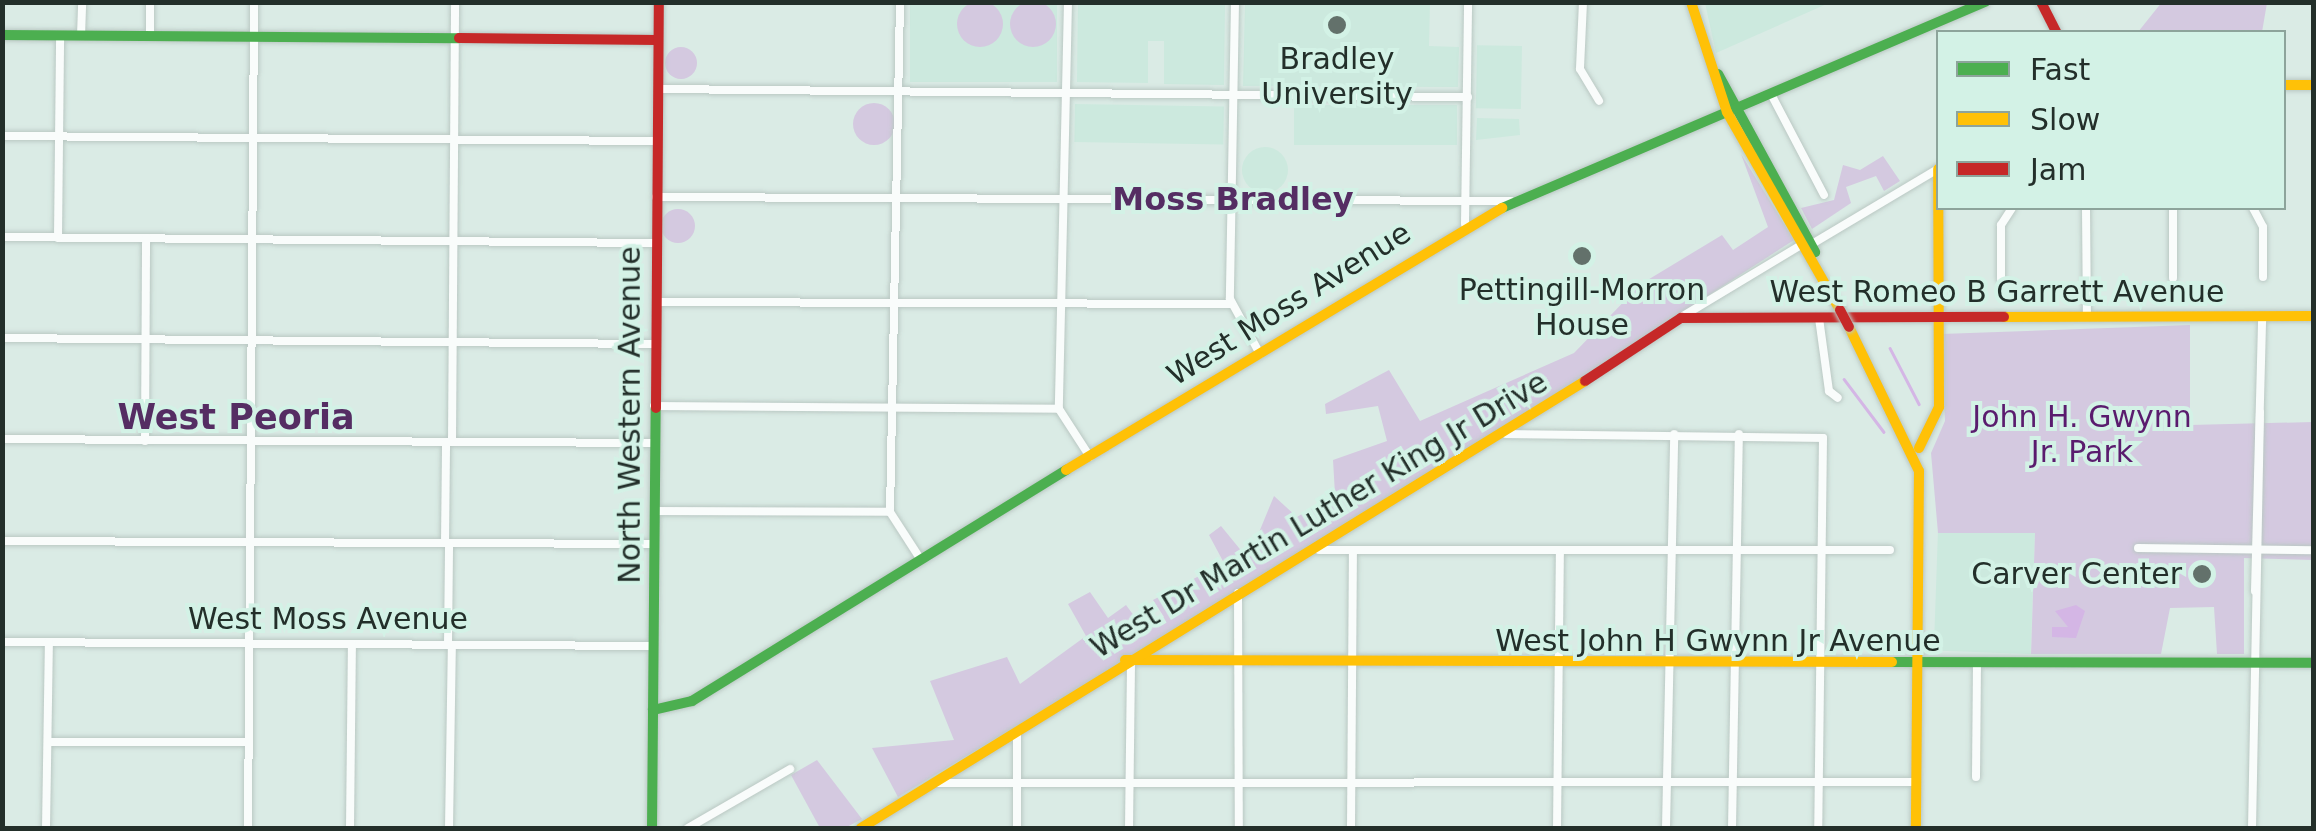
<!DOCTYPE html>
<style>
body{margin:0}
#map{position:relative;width:2316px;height:831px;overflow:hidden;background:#daebe5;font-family:"DejaVu Sans",sans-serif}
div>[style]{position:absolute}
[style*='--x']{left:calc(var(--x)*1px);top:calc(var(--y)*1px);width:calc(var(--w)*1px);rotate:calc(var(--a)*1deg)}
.built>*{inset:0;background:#cce9de;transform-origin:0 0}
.round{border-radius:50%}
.green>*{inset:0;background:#d4c9e0}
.water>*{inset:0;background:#d4b6e5}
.stream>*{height:2.5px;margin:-1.25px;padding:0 1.25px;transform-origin:1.25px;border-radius:1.25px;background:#d4b6e5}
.roads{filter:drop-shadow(0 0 2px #bac8c3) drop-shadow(0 0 2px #bac8c3)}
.street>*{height:8px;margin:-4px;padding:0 4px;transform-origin:4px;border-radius:4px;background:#f9fcfb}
.fast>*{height:10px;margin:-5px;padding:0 5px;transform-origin:5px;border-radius:5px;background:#4caf50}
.slow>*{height:10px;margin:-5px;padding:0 5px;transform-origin:5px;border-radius:5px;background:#ffc107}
.jam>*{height:10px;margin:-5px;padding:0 5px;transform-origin:5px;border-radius:5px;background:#c62828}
.bridges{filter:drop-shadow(0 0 2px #bac8c3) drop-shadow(0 0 2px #bac8c3)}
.jam-bridge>*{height:10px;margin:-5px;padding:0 5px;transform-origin:5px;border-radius:5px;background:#c62828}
.dots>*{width:28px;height:28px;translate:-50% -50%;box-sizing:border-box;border:5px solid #d3f2e6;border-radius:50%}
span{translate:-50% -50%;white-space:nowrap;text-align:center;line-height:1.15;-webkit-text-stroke:8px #d3f2e6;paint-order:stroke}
.poi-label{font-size:30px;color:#232f2a}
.right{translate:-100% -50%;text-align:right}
.street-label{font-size:30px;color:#232f2a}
.park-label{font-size:30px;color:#5a1c6e}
.neighbourhood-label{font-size:32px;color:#552d63;font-weight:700}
.quarter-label{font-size:35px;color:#552d63;font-weight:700}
.frame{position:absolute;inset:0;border:5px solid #232f2a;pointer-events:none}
.legend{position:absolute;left:1936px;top:30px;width:350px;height:180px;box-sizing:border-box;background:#d3f2e6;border:2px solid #8da49b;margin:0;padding:12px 18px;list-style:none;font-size:30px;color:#232f2a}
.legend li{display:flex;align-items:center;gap:20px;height:50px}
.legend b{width:50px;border:2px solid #8da49b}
</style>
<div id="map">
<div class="built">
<i style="left:910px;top:3px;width:147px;height:79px"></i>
<i style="clip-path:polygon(1078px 3px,1225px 3px,1224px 85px,1164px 84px,1164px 41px,1148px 41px,1148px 83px,1077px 82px)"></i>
<i style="clip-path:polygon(1245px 3px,1430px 3px,1429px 46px,1459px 47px,1458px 87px,1243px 86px)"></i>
<i style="clip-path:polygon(1705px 3px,1705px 2px,1829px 3px,1716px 53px)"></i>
<i style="left:1522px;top:46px;width:63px;height:45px;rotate:91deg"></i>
<i style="left:1075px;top:104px;width:149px;height:38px;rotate:1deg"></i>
<i style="left:1294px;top:105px;width:163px;height:40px"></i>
<i style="clip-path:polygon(1477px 118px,1519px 119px,1520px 135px,1476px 140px)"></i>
<i class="round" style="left:1242px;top:147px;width:46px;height:46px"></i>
<i style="left:2035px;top:532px;width:122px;height:97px;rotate:92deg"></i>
</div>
<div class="green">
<i class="round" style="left:1010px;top:1px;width:46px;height:46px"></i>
<i class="round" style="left:957px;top:1px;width:46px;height:46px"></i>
<i style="clip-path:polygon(2162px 2px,2186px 3px,2267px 3px,2262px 32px,2138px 32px)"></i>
<i class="round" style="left:665px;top:47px;width:32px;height:32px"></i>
<i class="round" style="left:853px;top:103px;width:42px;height:42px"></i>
<i style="clip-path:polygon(1741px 154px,1794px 240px,1358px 522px,898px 797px,872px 748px,954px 740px,930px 681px,1007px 657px,1020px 684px,1086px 636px,1068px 604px,1090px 592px,1108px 618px,1126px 605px,1143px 628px,1164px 617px,1153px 600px,1224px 563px,1209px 535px,1221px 526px,1248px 559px,1274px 496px,1297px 517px,1335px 494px,1333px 460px,1387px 441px,1378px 406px,1326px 414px,1325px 404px,1389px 370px,1420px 421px,1574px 353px,1641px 284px,1722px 235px,1733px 250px,1768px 227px)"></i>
<i style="clip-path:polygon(1883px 156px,1900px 181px,1884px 191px,1876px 176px,1846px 187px,1851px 203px,1812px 229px,1801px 208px,1834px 200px,1843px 165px,1860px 170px)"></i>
<i class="round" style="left:661px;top:209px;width:34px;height:34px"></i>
<i style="clip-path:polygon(2190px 325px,2190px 425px,2313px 422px,2313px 560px,2244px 558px,2244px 654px,2217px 654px,2214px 607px,2170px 608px,2161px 654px,2031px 654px,2035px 533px,1938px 533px,1931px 453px,1945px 421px,1941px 334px)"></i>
<i style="clip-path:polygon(817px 760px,862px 819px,845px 828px,820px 828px,791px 775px)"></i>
</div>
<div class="water">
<i style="clip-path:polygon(2076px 605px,2085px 611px,2076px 638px,2052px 637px,2052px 627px,2068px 627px,2055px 611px)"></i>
</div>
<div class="stream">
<i style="--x:1890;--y:348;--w:63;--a:62.6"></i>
<i style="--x:1844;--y:379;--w:66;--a:53"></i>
</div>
<div class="roads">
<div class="street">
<i style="--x:900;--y:2;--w:510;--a:91.12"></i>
<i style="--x:890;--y:512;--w:57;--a:57.1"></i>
<i style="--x:1068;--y:2;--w:407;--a:91.3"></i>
<i style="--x:1059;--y:409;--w:57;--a:57.1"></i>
<i style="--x:1235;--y:2;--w:297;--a:91"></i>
<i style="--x:1230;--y:299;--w:63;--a:61.4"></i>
<i style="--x:1583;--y:2;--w:67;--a:92.6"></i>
<i style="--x:1580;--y:69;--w:37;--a:59"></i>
<i style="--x:81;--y:36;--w:34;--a:-88"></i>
<i style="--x:150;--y:36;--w:34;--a:-90"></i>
<i style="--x:658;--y:89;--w:810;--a:0.57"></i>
<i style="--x:1771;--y:94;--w:114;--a:62.3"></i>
<i style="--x:2;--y:136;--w:654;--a:0.44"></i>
<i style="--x:656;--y:197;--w:855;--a:0.27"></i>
<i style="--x:2086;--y:208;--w:109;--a:89.5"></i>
<i style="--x:2173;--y:208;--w:70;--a:90"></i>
<i style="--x:2253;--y:208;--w:21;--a:62"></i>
<i style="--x:2263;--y:227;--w:50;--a:90"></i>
<i style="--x:1465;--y:224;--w:222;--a:-89.2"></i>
<i style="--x:2;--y:237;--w:654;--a:0.53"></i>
<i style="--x:58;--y:238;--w:203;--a:-89.4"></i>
<i style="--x:1812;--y:244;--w:147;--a:-30.8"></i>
<i style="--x:2001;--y:279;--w:54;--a:-90"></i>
<i style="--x:2001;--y:225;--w:20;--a:-57"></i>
<i style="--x:656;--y:302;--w:576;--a:0.2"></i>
<i style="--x:1683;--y:316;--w:140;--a:-31"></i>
<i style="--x:1819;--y:318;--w:74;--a:82.2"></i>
<i style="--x:1829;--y:391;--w:11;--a:38"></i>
<i style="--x:2;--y:338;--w:653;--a:0.53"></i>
<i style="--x:654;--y:406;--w:405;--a:0.4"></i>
<i style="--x:1506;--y:434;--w:317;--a:0.7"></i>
<i style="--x:1823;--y:438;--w:390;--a:90.7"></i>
<i style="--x:2;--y:439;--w:652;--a:0.35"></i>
<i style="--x:145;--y:441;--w:203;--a:-89.7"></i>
<i style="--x:452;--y:442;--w:440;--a:-89.6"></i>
<i style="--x:654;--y:511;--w:236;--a:0.2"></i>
<i style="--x:2;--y:541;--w:651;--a:0.26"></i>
<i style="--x:445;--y:543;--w:101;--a:-89.4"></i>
<i style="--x:2138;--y:548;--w:176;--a:0.7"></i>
<i style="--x:1319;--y:550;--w:571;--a:0"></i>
<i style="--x:2255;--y:591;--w:275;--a:-88.5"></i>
<i style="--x:1238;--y:593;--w:235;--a:89.8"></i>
<i style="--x:2;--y:642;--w:651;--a:0.35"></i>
<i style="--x:448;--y:645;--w:102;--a:-89.4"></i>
<i style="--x:48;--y:742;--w:201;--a:0"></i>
<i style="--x:1976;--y:777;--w:111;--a:-89.5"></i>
<i style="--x:937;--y:783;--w:980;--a:-0.06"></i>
<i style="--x:46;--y:828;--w:186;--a:-89.1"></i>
<i style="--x:248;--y:828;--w:826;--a:-89.58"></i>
<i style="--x:350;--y:828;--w:184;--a:-89.4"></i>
<i style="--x:449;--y:828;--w:183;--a:-89.1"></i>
<i style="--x:688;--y:828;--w:118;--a:-30"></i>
<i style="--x:1017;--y:828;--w:95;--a:-90"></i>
<i style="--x:1129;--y:828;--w:162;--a:-89.3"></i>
<i style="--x:1351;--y:828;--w:277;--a:-89.6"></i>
<i style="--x:1557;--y:828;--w:277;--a:-89.4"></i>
<i style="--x:1666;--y:828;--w:394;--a:-88.8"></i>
<i style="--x:1732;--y:828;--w:394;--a:-89"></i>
<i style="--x:2252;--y:828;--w:416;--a:-88.9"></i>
</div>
<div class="fast">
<i style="--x:2;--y:35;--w:457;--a:0.4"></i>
<i style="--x:1718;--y:74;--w:203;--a:61.4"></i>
<i style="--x:1502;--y:208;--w:525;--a:-23.1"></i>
<i style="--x:1892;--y:662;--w:422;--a:0.1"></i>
<i style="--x:653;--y:710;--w:40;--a:-13"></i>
<i style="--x:692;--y:701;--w:440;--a:-31.7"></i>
<i style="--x:652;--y:828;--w:420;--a:-89.5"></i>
</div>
<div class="slow">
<i style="--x:1691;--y:2;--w:116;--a:71.9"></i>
<i style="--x:1727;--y:112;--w:228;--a:60.3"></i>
<i style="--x:2284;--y:85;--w:30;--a:0"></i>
<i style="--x:2004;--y:317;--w:310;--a:-0.2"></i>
<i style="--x:1849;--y:327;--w:160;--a:64.1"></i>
<i style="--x:1919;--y:471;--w:357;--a:90.5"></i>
<i style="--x:1919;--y:448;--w:46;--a:-64"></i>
<i style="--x:1939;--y:407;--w:238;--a:-90.2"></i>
<i style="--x:1066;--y:470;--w:509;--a:-31"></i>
<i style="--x:1125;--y:660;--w:767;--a:0.15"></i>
<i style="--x:861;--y:828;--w:851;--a:-31.69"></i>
</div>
<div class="jam">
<i style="--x:2041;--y:2;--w:34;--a:63"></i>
<i style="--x:459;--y:38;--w:199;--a:0.6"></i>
<i style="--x:1585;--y:381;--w:115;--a:-33.3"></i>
<i style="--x:1681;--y:318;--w:323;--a:-0.2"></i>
<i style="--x:656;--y:408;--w:406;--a:-89.6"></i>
</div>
</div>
<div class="bridges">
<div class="jam-bridge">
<i style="--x:1840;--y:310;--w:19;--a:62"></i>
</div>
</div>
<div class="dots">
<i style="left:1337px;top:25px;background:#63716b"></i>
<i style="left:1582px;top:256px;background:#63716b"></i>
<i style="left:2202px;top:574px;background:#63716b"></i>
</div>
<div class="poi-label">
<span style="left:1337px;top:76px">Bradley<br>University</span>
<span style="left:1582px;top:307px">Pettingill-Morron<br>House</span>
<span class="right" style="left:2182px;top:574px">Carver Center</span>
</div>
<div class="street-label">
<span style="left:1997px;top:292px">West Romeo B Garrett Avenue</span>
<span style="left:1289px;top:304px;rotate:-32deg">West Moss Avenue</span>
<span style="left:630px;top:415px;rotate:-90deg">North Western Avenue</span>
<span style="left:1319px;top:515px;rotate:-31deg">West Dr Martin Luther King Jr Drive</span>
<span style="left:328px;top:619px">West Moss Avenue</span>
<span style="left:1718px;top:641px">West John H Gwynn Jr Avenue</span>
</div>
<div class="park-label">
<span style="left:2082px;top:434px">John H. Gwynn<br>Jr. Park</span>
</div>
<div class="neighbourhood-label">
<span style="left:1233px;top:199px">Moss Bradley</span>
</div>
<div class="quarter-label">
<span style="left:236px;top:417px">West Peoria</span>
</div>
<div class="frame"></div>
<ul class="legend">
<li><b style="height:12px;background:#4caf50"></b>Fast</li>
<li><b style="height:12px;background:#ffc107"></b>Slow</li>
<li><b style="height:12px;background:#c62828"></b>Jam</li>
</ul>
</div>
